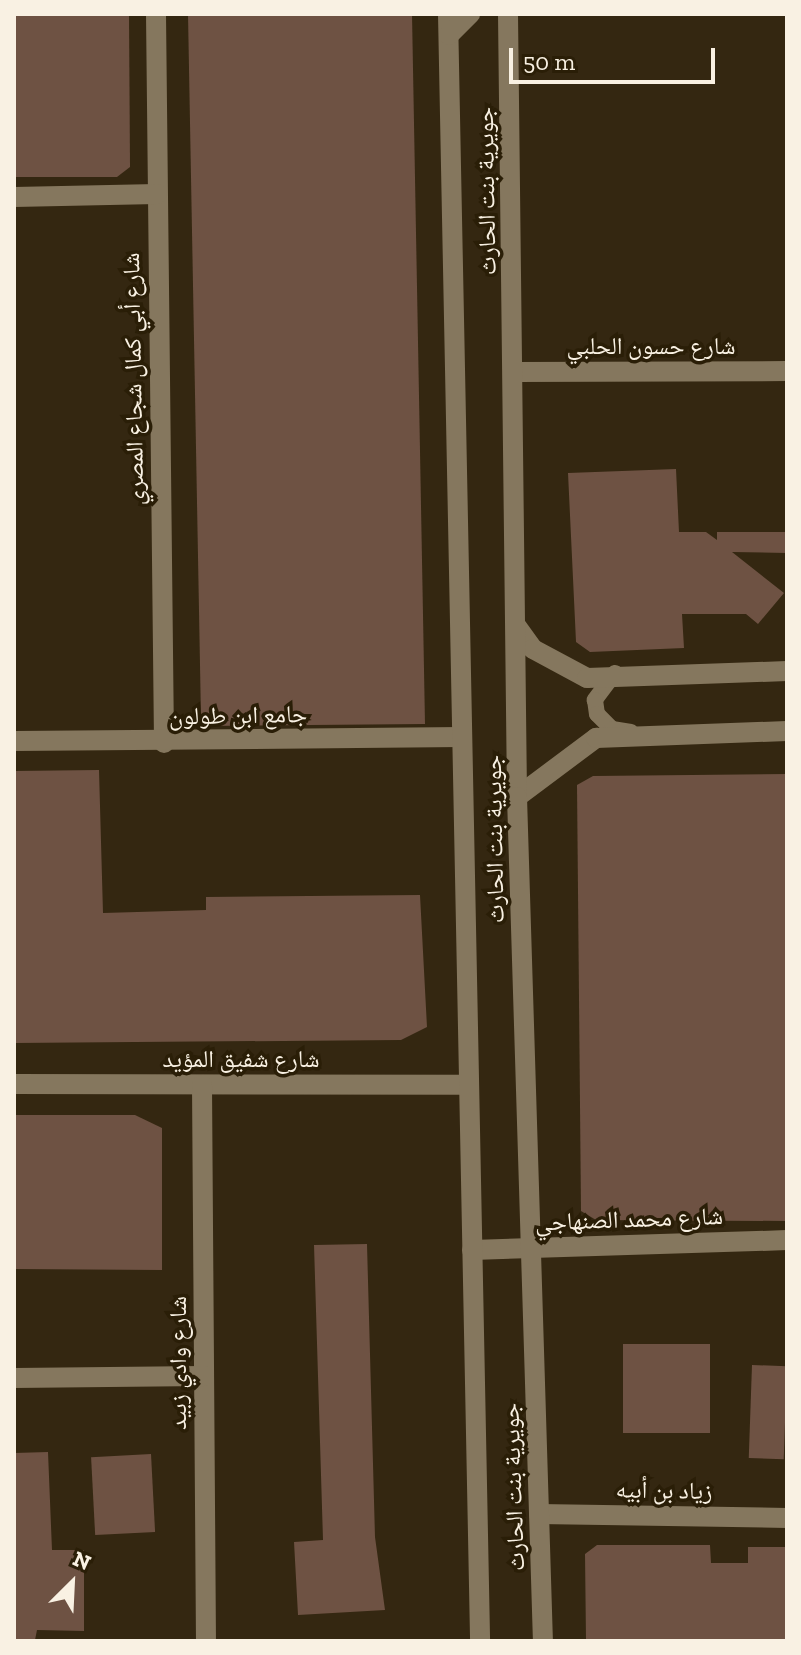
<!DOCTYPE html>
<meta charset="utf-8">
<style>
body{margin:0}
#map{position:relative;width:801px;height:1655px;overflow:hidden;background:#342711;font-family:"Zilla Slab","Noto Naskh Arabic",serif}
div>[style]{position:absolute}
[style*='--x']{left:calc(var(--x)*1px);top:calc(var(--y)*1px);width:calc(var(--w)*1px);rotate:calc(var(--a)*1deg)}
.building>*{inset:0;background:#6e5243;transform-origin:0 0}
.service>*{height:16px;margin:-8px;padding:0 8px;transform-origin:8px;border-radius:8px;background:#85775e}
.minor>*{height:20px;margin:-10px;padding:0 10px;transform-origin:10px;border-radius:10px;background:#85775e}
.tertiary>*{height:20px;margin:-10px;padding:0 10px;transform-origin:10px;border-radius:10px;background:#85775e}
span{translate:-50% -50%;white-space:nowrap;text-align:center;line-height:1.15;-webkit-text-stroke:7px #2a1e07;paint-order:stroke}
.street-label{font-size:24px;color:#f9f1e3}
.frame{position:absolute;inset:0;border:16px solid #f9f1e3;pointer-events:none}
.north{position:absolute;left:32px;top:1543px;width:80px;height:80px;-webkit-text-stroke:6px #2a1e07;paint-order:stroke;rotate:24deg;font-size:22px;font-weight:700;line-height:32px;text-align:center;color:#f9f1e3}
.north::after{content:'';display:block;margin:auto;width:28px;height:36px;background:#f9f1e3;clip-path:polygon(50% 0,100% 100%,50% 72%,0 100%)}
.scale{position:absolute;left:509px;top:48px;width:206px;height:36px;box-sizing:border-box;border:4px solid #f9f1e3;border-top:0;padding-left:10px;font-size:24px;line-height:28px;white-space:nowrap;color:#f9f1e3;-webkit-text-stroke:6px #2a1e07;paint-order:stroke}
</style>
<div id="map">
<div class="building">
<i style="clip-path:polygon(188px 14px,412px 14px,425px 724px,205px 726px,201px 719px)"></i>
<i style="clip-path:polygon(14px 15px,129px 15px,130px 167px,117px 177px,14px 177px)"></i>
<i style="clip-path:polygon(676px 469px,679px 532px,706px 532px,717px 540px,717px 532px,787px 532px,787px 553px,732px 552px,784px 593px,758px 624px,746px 614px,682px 614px,684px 648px,590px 652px,576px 642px,568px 473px)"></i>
<i style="clip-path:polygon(99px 770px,103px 913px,206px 910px,206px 897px,420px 895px,427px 1027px,401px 1040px,14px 1043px,14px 771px)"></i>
<i style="clip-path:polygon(787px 774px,787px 1221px,596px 1220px,581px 1211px,577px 785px,593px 776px)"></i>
<i style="clip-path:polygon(14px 1115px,135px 1115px,162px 1128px,162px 1270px,14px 1269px)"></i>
<i style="clip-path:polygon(367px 1244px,375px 1537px,385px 1610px,298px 1615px,294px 1542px,323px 1540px,314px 1245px)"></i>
<i style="left:623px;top:1344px;width:87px;height:89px"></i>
<i style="left:752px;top:1365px;width:35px;height:93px;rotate:2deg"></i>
<i style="clip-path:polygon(48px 1452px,52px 1550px,84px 1550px,84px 1631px,37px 1630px,35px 1640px,14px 1640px,14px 1453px)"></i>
<i style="left:151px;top:1454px;width:78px;height:60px;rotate:87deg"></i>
<i style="clip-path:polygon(597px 1545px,710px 1545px,711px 1563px,748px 1563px,748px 1547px,787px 1547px,787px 1641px,586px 1641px,585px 1554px)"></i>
</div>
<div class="service">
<i style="--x:615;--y:673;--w:34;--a:127"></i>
<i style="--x:595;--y:700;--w:14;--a:82"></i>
<i style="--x:597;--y:714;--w:21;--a:45"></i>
<i style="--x:612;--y:729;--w:19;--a:9"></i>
</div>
<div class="minor">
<i style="--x:156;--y:14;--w:729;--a:89.37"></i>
<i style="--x:14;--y:197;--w:143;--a:-1.2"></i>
<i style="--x:515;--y:372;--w:272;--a:-0.2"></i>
<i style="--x:517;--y:627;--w:27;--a:54"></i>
<i style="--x:533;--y:649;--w:61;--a:28.2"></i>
<i style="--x:587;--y:678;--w:200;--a:-2"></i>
<i style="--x:14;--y:741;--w:448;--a:-0.5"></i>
<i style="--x:517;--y:797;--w:99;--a:-36.8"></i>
<i style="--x:596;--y:738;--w:191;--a:-2.1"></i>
<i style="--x:14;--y:1084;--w:455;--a:0.1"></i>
<i style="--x:202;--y:1085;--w:556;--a:89.59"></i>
<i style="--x:472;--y:1250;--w:315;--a:-1.8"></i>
<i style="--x:14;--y:1378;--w:190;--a:-0.6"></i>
<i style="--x:539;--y:1514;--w:248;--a:0.9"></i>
</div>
<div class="tertiary">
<i style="--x:448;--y:14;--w:1627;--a:88.87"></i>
<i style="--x:508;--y:14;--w:783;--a:89.34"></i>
<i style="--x:517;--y:797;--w:844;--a:88.24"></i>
<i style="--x:449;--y:35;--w:30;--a:-45"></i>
</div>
<div class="street-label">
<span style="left:486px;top:191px;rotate:-91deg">جويرية بنت الحارث</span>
<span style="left:651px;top:346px">شارع حسون الحلبي</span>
<span style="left:133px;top:379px;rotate:-91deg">شارع أبي كمال شجاع المصري</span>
<span style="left:238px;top:715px;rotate:-1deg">جامع ابن طولون</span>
<span style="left:494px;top:839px;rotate:-91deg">جويرية بنت الحارث</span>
<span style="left:241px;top:1059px">شارع شفيق المؤيد</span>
<span style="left:629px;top:1219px;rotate:-2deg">شارع محمد الصنهاجي</span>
<span style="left:178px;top:1363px;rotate:-90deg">شارع وادي زبيد</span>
<span style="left:513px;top:1487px;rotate:-92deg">جويرية بنت الحارث</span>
<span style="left:664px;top:1490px;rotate:1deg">زياد بن أبيه</span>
</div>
<div class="frame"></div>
<div class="north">N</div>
<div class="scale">50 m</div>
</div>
